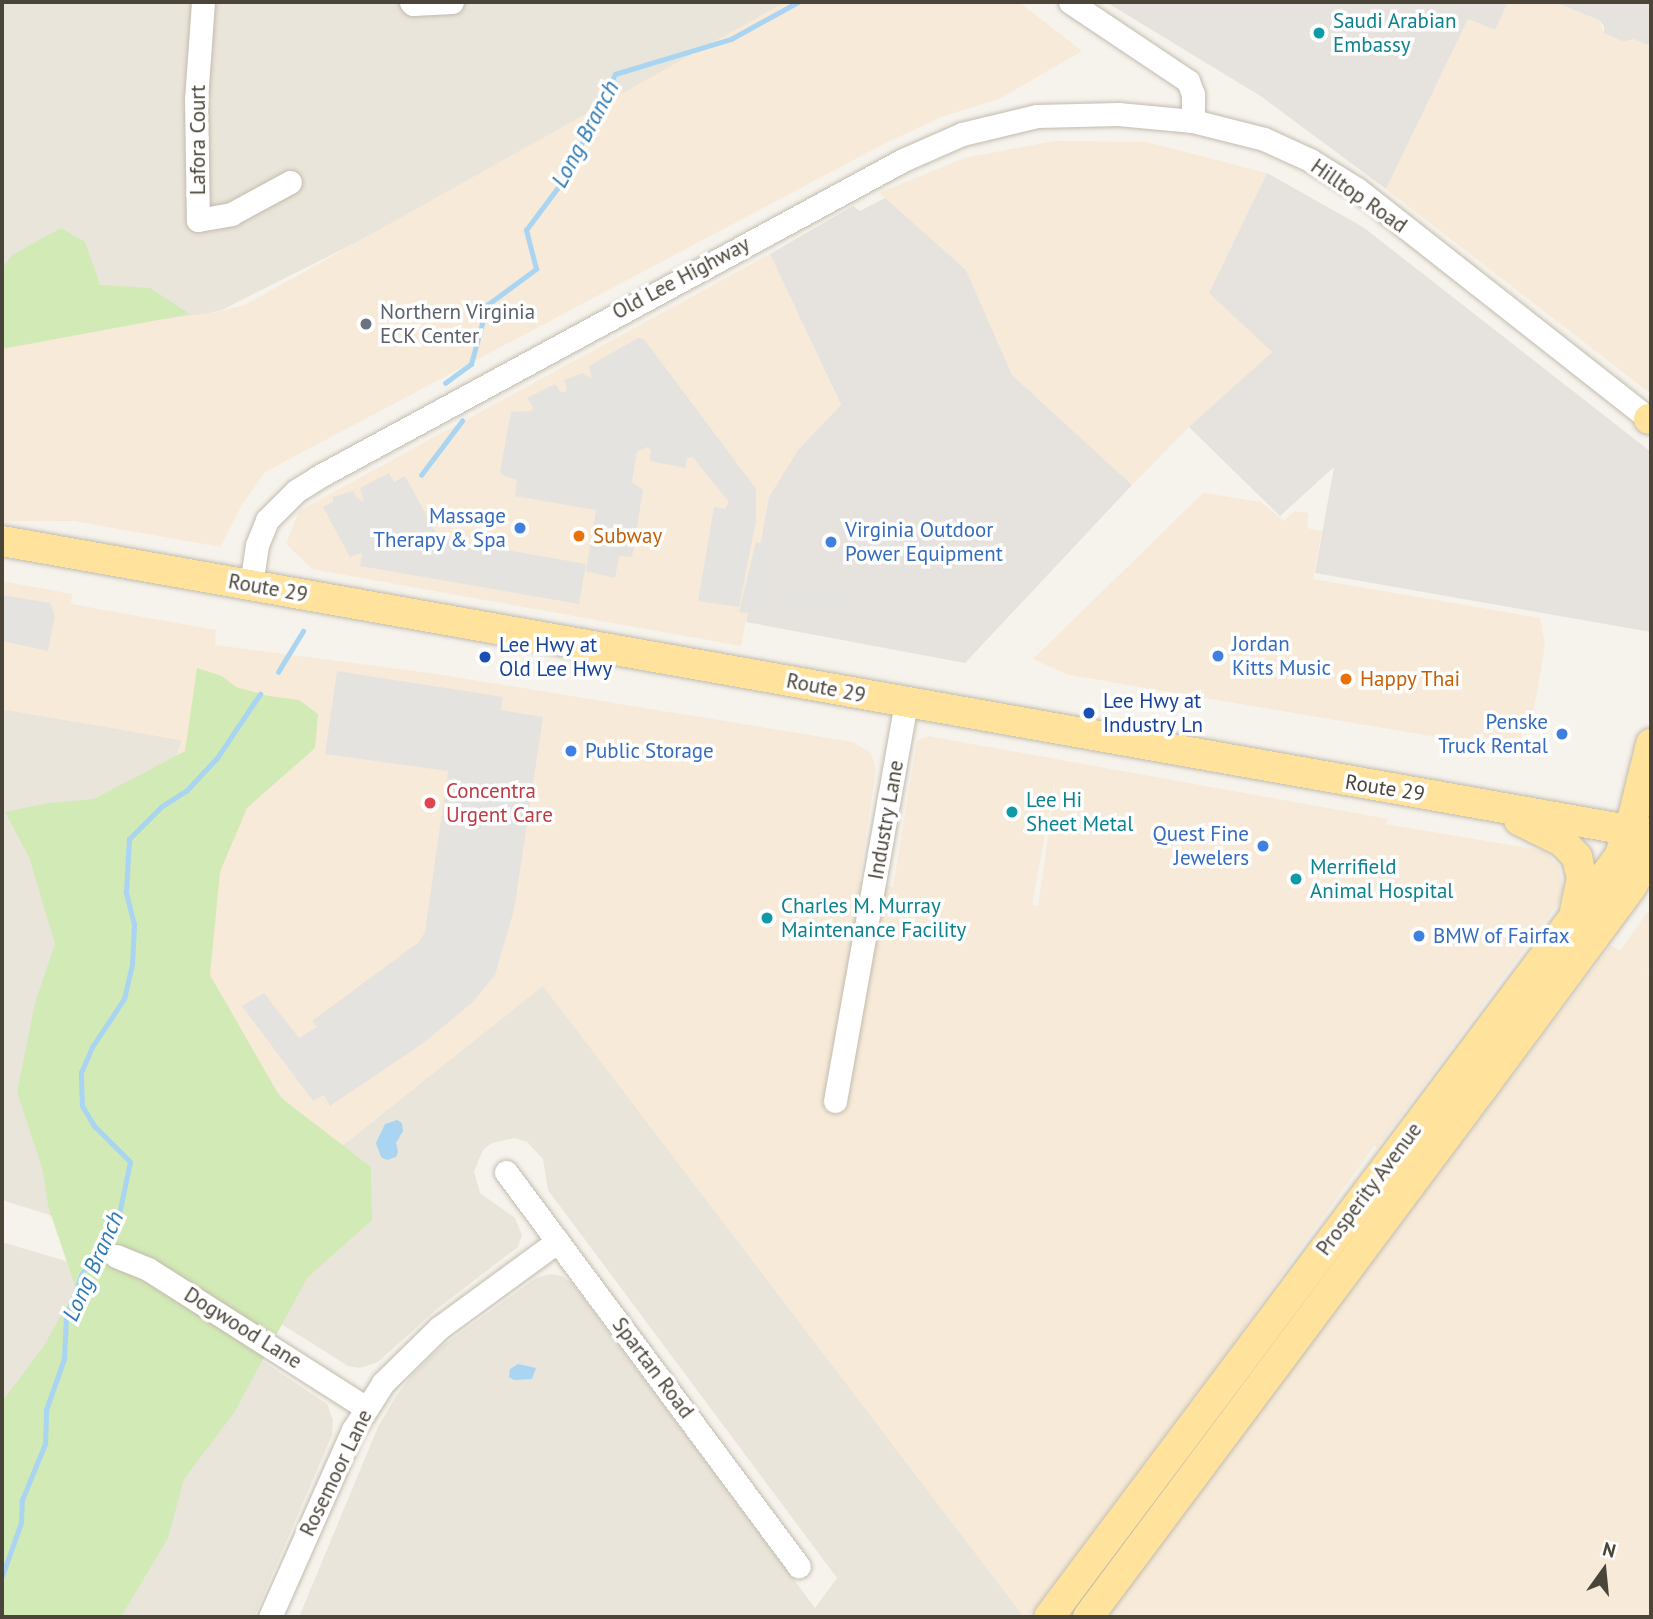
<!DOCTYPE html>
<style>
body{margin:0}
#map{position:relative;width:1653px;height:1619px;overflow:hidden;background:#f6f3ec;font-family:"PT Sans",sans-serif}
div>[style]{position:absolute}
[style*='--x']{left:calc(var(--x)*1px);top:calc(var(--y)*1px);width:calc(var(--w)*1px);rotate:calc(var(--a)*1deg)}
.residential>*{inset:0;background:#eae5da}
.commercial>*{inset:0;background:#f7ead8}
.industrial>*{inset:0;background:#e6e2dd}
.green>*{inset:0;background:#d2eab5}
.parking>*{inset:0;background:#e5e3e0;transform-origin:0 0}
.water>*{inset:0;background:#a9d4f2}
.stream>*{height:4.5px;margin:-2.25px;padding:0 2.25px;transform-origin:2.25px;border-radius:2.25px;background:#a9d4f2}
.roads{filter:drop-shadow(0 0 2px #c2bbae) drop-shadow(0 0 2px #c2bbae)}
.minor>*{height:23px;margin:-11.5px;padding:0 11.5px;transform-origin:11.5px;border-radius:11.5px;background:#fff}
.major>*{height:30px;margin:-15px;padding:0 15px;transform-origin:15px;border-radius:15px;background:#ffe39c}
.dots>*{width:19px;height:19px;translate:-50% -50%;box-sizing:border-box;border:4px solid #fff;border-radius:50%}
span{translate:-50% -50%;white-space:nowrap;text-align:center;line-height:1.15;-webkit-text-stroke:7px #fff;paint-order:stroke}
.culture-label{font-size:21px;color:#0d838f}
.left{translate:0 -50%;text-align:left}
.street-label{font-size:21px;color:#4b4439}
.worship-label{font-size:21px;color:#5b616d}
.shop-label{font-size:21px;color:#366cbe}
.right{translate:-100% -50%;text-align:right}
.food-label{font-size:21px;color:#c56008}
.transit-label{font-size:21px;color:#164399}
.health-label{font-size:21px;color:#be3a42}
.water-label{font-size:23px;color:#2e7ab2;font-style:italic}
.frame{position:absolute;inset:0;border:4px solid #4b4439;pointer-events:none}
.north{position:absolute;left:1569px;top:1535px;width:70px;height:70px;-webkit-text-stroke:5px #fff;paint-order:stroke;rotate:15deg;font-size:19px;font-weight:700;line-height:28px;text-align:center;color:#4b4439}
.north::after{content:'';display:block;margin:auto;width:24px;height:32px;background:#4b4439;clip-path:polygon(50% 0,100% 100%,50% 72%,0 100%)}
</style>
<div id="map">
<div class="residential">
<i style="clip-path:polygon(2px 2px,833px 2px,222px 310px,137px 332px,2px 356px)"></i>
<i style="clip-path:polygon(2px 709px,182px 740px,130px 890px,327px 1158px,543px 985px,1024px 1617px,299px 1617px,378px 1427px,396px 1396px,413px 1374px,442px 1346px,536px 1278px,550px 1274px,562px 1276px,572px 1283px,815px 1608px,837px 1578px,548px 1190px,543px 1159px,527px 1142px,515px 1138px,492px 1143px,483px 1150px,474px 1171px,480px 1193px,515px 1218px,522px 1235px,518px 1247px,437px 1309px,378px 1362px,360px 1368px,348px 1366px,169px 1253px,2px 1200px)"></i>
<i style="clip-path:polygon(2px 1242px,106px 1273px,207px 1324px,327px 1404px,333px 1420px,332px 1435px,254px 1617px,2px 1617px)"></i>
</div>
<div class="commercial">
<i style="clip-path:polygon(785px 2px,1019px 2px,1082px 51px,999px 99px,941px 117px,878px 147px,265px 472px,242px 505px,220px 547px,74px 521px,2px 521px,2px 341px,217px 312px,245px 305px)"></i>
<i style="clip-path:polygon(1508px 2px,1554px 2px,1599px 20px,1604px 33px,1624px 42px,1633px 39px,1651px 46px,1651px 394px,1386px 189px,1468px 19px,1495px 30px)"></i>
<i style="clip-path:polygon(1054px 141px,1146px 142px,1267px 173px,1209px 293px,1272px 352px,1189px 427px,1132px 485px,1012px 375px,966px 270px,879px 193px,964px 158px)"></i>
<i style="clip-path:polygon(770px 254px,841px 406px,798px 450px,769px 497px,741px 646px,312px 569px,286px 544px,299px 511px)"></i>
<i style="clip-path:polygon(1203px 493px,1261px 502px,1284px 521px,1295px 511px,1308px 513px,1307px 528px,1322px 531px,1313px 579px,1540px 618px,1545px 645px,1532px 721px,1524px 720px,1519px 751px,1069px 675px,1033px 659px)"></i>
<i style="clip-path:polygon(evenodd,2px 581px,72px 594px,71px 604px,216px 630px,215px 645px,437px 674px,853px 742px,871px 753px,876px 769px,859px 881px,893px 887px,917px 741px,928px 736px,1389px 819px,1386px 824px,1534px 849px,1545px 852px,1559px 867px,1563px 889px,1559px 902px,1431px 1075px,1377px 1147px,1374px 1146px,1227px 1351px,1028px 1617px,1024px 1617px,543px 986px,327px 1158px,130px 890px,182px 740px,2px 709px,2px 581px,1054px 786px,1055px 786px,1038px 907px,1032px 905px,1054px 786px)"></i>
<i style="clip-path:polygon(1651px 907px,1651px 971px,1643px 967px,1651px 972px,1651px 1617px,1105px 1617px,1611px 945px,1620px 951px)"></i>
</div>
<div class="industrial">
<i style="clip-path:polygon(1106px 2px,1508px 2px,1495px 30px,1468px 19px,1386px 189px,1262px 97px)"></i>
<i style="clip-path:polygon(1554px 2px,1651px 2px,1651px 46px,1633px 39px,1624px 42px,1604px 33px,1604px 26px,1599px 20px)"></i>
<i style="clip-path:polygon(1267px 173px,1363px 227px,1651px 452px,1651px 632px,1315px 573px,1334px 467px,1280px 516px,1189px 427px,1272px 352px,1209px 293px)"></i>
<i style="clip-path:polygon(885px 198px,966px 270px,1012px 375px,1132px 485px,965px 663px,746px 622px,769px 497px,798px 450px,841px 405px,770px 254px,853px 206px,860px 211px)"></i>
</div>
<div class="green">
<i style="clip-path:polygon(61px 228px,85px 242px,100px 285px,150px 288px,190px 314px,2px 349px,2px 269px,12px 255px)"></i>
<i style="clip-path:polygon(197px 668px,222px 676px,236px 687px,269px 696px,299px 700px,318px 714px,315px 748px,247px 808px,220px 872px,210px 975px,280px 1097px,371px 1167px,372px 1220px,307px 1278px,234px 1413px,184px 1479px,168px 1538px,121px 1617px,2px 1617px,2px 1398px,5px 1398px,43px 1347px,76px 1289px,48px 1206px,43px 1171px,17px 1092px,35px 1003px,55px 944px,29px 857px,5px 812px,48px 803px,94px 799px,185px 751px)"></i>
</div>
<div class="parking">
<i style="clip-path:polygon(638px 338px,644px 339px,756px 489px,756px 521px,739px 607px,698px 601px,714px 507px,725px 509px,729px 502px,693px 457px,687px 458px,685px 468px,650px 461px,651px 450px,647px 447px,637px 452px,632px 482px,643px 490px,632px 557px,619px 556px,615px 578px,586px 571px,596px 510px,515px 496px,517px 480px,502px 475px,500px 472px,511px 412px,532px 411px,533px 407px,527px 398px,555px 384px,561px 392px,565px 392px,567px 389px,564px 380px,583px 373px,592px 379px,589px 366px)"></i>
<i style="clip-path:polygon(389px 473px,394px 482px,405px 476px,439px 538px,586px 564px,579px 604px,360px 566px,362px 553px,350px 557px,323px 507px,333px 502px,333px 497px,353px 491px,357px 498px,364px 502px,360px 488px)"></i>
<i style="clip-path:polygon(756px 542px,776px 546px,764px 615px,739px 612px)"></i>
<i style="left:788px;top:590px;width:62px;height:14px;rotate:10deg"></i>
<i style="clip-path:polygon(2px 595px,50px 603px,55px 616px,48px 651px,2px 641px)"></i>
<i style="clip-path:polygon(337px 671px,503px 697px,501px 710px,543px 717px,514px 910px,495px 975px,473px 1002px,422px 1044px,330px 1106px,324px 1095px,313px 1101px,242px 1006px,264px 993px,299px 1038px,317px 1027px,312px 1021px,419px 942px,425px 932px,448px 771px,325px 754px)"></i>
</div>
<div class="water">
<i style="clip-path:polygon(397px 1120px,402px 1123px,403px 1131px,396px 1143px,398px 1152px,396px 1157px,387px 1160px,381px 1157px,376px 1143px,385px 1124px)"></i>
<i style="clip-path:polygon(518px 1364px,536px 1368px,532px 1379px,514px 1380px,509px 1377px,510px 1369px)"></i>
</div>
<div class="stream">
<i style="--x:445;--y:383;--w:32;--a:-36"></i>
<i style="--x:471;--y:364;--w:61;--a:-74.8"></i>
<i style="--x:487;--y:305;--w:61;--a:-36.3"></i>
<i style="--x:536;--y:269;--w:40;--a:-104.4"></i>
<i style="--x:526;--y:230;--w:65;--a:-53.1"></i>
<i style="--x:565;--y:178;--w:115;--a:-64.3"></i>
<i style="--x:615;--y:74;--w:121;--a:-16.8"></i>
<i style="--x:731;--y:39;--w:77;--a:-28.9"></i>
<i style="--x:421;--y:475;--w:68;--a:-52.8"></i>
<i style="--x:278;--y:672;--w:48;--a:-58.6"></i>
<i style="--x:2;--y:1576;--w:56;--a:-70.3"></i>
<i style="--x:21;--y:1523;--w:23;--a:-88"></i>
<i style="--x:22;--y:1500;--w:61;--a:-67.7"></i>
<i style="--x:45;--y:1444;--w:34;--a:-88"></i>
<i style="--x:46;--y:1410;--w:54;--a:-70.6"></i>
<i style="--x:64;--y:1359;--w:42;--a:-87.3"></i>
<i style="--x:66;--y:1317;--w:44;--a:-69.9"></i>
<i style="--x:81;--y:1276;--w:34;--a:-62"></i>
<i style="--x:97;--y:1246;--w:30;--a:-48"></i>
<i style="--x:117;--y:1224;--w:63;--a:-78.2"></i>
<i style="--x:130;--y:1162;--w:51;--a:-135"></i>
<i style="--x:94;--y:1126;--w:23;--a:-121"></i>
<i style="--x:82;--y:1106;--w:33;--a:-92"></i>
<i style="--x:81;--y:1073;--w:28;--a:-67"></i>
<i style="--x:92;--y:1047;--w:58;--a:-56.3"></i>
<i style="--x:124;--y:999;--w:35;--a:-77"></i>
<i style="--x:132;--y:965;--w:40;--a:-87.1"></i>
<i style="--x:134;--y:925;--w:34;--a:-104"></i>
<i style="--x:126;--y:892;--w:53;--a:-86.8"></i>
<i style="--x:129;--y:839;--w:45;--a:-45"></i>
<i style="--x:161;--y:807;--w:30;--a:-33"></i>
<i style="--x:186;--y:791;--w:45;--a:-46.8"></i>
<i style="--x:217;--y:758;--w:77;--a:-56.1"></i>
</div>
<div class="roads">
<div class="minor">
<i style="--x:203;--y:2;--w:97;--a:94.1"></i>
<i style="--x:196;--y:99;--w:121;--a:89.1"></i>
<i style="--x:198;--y:220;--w:34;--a:-10"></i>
<i style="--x:231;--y:214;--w:67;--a:-28.5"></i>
<i style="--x:411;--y:2;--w:3;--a:45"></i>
<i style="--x:413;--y:4;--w:39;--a:-3"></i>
<i style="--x:1070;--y:2;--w:142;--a:33.8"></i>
<i style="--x:1188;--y:81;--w:14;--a:69"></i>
<i style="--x:1193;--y:94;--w:27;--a:90"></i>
<i style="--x:251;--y:585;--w:40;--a:-81.5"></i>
<i style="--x:257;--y:545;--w:27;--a:-68"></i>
<i style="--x:267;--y:520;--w:41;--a:-45"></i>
<i style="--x:296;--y:491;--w:26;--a:-32"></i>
<i style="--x:318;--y:477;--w:665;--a:-28.45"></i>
<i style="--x:903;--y:160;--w:64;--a:-23.8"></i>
<i style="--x:962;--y:134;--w:77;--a:-13.5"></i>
<i style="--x:1037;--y:116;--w:81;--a:-1.4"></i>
<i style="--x:1118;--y:114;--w:75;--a:5.3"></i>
<i style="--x:1193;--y:121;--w:73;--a:14.2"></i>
<i style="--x:1264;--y:139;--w:51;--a:24.5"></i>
<i style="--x:1310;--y:160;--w:55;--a:31.7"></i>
<i style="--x:1357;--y:189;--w:374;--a:38.2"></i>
<i style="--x:835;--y:1101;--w:404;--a:-79.9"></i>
<i style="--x:506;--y:1172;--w:491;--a:53.4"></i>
<i style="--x:116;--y:1256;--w:35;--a:22"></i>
<i style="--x:148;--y:1269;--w:259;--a:32.5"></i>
<i style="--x:270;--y:1617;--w:205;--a:-66.1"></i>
<i style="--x:353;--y:1430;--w:56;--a:-57.4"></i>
<i style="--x:383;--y:1383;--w:78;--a:-44.5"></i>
<i style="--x:439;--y:1328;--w:147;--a:-36.2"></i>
</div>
<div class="major">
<i style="--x:1649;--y:419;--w:2;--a:0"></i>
<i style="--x:2;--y:541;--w:1675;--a:10.08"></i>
<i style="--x:1519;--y:820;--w:49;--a:26.6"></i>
<i style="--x:1563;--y:842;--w:21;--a:47"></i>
<i style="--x:1577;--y:857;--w:22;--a:77"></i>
<i style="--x:1582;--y:878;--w:34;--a:102"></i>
<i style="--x:1049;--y:1617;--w:950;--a:-53.13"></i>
<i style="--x:1619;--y:857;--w:30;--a:-69"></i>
<i style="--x:1630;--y:829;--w:88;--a:-76.1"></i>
<i style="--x:1088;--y:1617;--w:657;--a:-53.29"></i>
<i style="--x:1481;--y:1090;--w:252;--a:-53.5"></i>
<i style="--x:1631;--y:887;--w:39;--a:-59"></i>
</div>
</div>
<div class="dots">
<i style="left:1319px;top:33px;background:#0f9aa8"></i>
<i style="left:366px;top:324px;background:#6b7280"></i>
<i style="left:520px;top:528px;background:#3f7fe0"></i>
<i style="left:579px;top:536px;background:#e8710a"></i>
<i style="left:831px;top:542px;background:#3f7fe0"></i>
<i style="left:1218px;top:656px;background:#3f7fe0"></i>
<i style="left:485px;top:657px;background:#1a4fb4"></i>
<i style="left:1346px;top:679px;background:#e8710a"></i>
<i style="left:1089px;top:713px;background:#1a4fb4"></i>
<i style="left:1562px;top:734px;background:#3f7fe0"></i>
<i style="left:571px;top:751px;background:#3f7fe0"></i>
<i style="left:430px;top:803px;background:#e0444e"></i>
<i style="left:1012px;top:812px;background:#0f9aa8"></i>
<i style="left:1263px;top:846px;background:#3f7fe0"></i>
<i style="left:1296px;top:879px;background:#0f9aa8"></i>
<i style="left:767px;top:918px;background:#0f9aa8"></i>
<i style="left:1419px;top:936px;background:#3f7fe0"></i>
</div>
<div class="culture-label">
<span class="left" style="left:1333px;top:33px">Saudi Arabian<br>Embassy</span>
<span class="left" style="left:1026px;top:812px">Lee Hi<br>Sheet Metal</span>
<span class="left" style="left:1310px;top:879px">Merrifield<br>Animal Hospital</span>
<span class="left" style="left:781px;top:918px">Charles M. Murray<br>Maintenance Facility</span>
</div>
<div class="street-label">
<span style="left:198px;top:140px;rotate:-90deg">Lafora Court</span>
<span style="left:1359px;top:196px;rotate:35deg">Hilltop Road</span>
<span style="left:681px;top:278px;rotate:-28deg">Old Lee Highway</span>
<span style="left:268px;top:588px;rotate:10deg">Route 29</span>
<span style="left:826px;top:688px;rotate:11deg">Route 29</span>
<span style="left:1385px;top:788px;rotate:9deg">Route 29</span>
<span style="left:886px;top:820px;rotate:-80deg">Industry Lane</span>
<span style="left:1369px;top:1189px;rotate:-53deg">Prosperity Avenue</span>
<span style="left:243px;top:1328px;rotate:32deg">Dogwood Lane</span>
<span style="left:653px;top:1368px;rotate:53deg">Spartan Road</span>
<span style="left:336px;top:1473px;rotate:-64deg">Rosemoor Lane</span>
</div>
<div class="worship-label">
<span class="left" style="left:380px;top:324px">Northern Virginia<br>ECK Center</span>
</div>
<div class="shop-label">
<span class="right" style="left:506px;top:528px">Massage<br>Therapy &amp; Spa</span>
<span class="left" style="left:845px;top:542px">Virginia Outdoor<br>Power Equipment</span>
<span class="left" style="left:1232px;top:656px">Jordan<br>Kitts Music</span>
<span class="right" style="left:1548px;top:734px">Penske<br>Truck Rental</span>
<span class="left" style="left:585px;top:751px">Public Storage</span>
<span class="right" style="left:1249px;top:846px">Quest Fine<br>Jewelers</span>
<span class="left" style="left:1433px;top:936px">BMW of Fairfax</span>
</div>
<div class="food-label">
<span class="left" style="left:593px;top:536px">Subway</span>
<span class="left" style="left:1360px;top:679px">Happy Thai</span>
</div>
<div class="transit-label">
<span class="left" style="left:499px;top:657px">Lee Hwy at<br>Old Lee Hwy</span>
<span class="left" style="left:1103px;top:713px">Lee Hwy at<br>Industry Ln</span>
</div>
<div class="health-label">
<span class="left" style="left:446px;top:803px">Concentra<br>Urgent Care</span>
</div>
<div class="water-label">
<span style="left:585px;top:134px;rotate:-62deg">Long Branch</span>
<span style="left:93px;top:1266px;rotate:-66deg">Long Branch</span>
</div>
<div class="frame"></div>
<div class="north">N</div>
</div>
